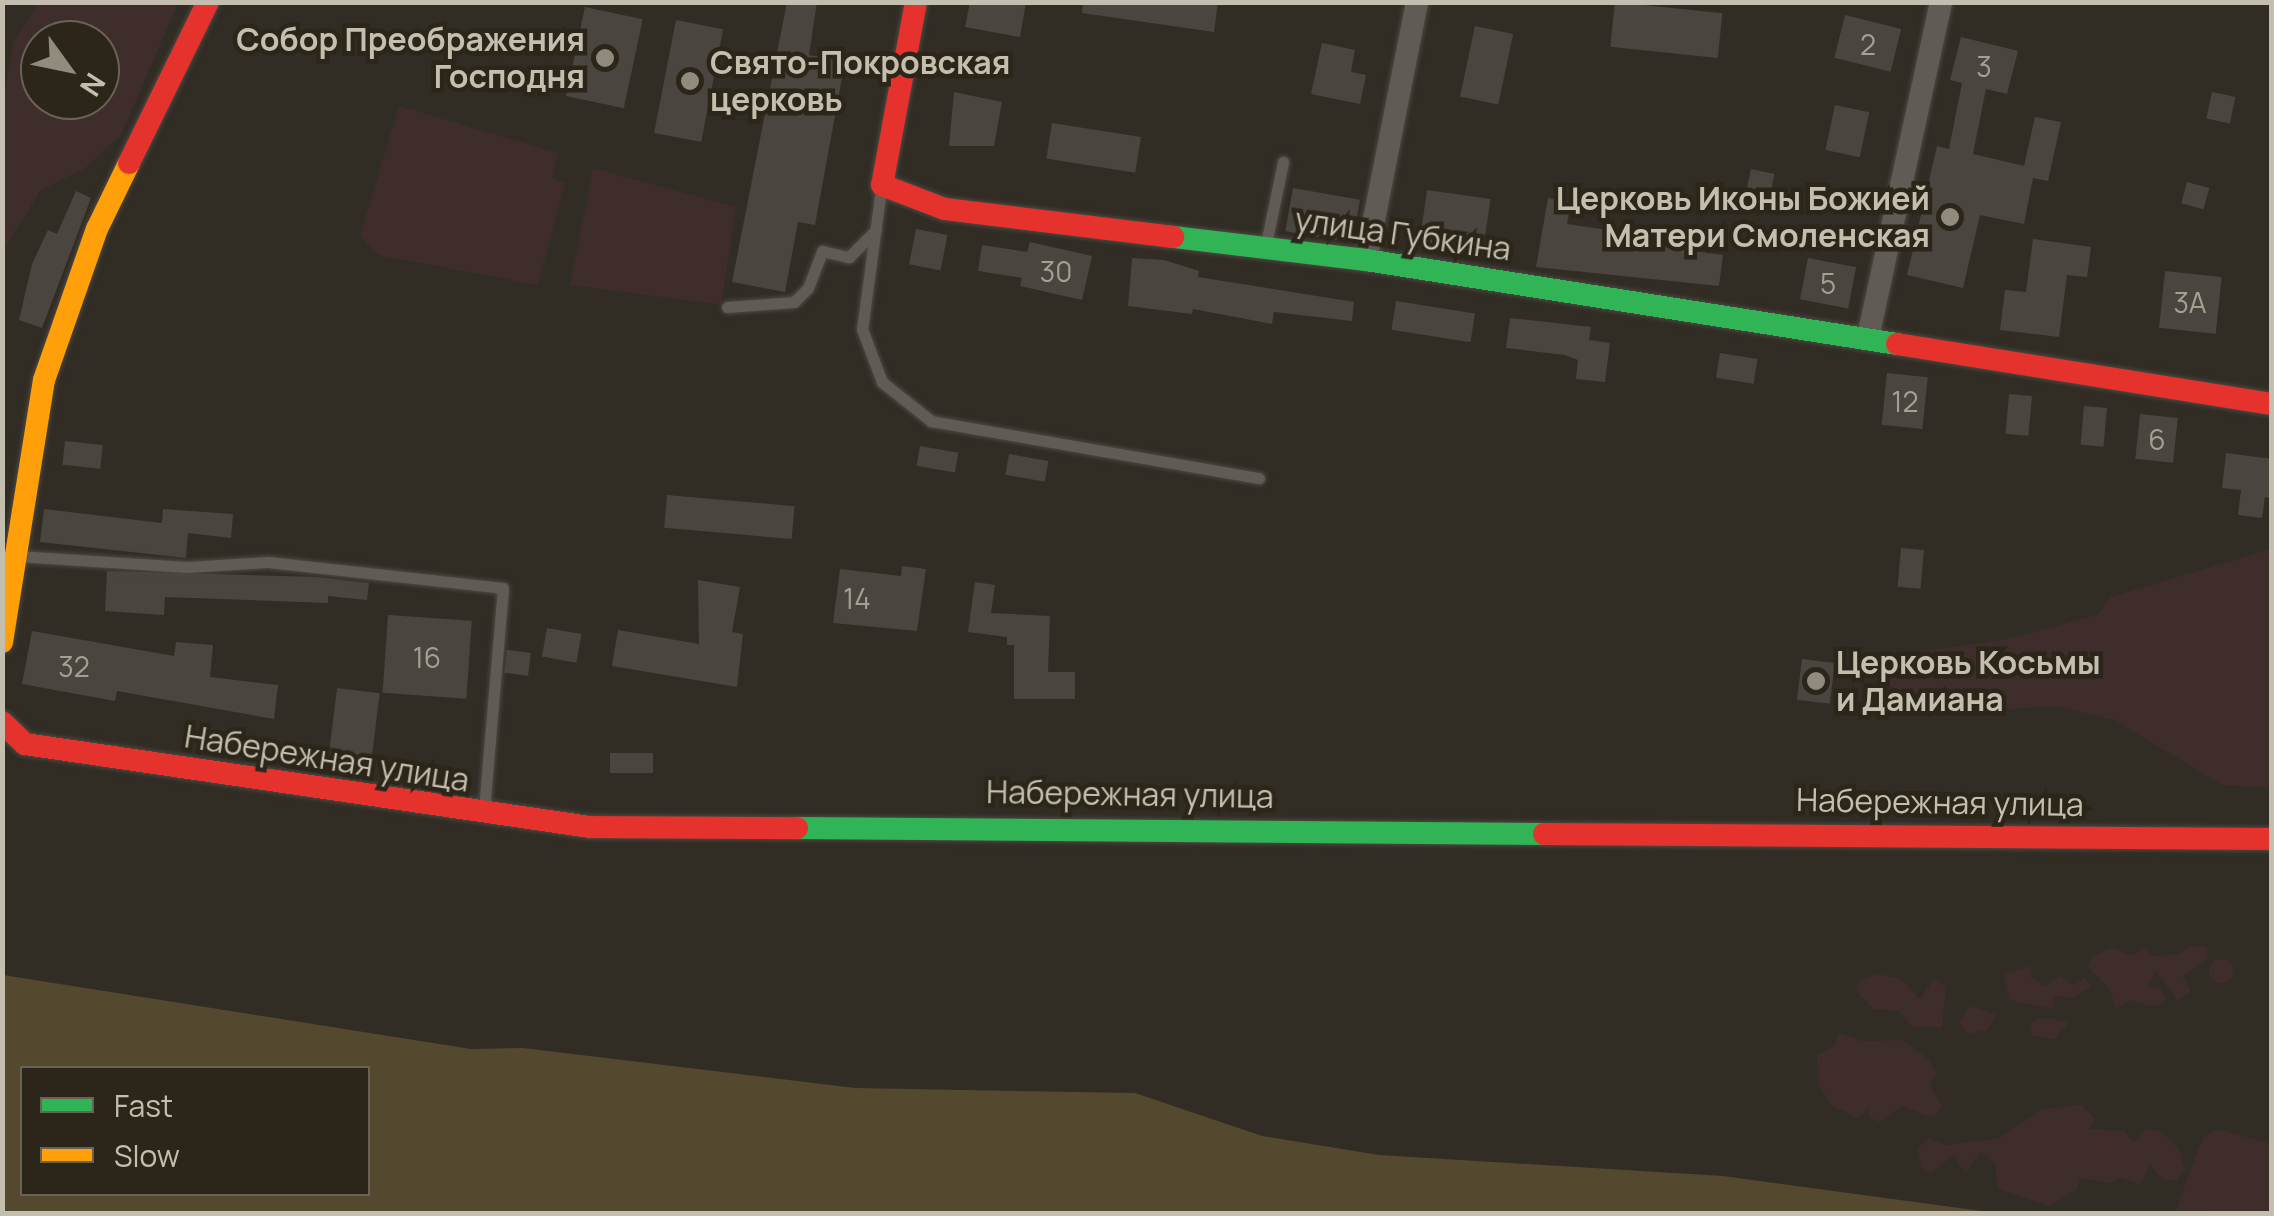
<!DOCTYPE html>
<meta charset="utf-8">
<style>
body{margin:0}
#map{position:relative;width:2274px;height:1216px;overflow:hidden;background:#312d25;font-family:Manrope,sans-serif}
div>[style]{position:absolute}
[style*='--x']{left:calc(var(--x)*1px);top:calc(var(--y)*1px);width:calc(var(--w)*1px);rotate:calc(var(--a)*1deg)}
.green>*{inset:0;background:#3e2d2b}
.round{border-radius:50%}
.water>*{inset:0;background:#54482e}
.building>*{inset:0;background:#4a463f;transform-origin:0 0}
.roads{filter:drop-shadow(0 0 2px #4c4942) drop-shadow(0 0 2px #4c4942)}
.lane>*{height:11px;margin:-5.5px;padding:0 5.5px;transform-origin:5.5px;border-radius:5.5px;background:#605c55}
.street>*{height:22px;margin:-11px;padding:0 11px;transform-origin:11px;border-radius:11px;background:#605c55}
.fast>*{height:22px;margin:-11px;padding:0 11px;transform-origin:11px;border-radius:11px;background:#30b455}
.slow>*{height:22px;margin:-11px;padding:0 11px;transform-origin:11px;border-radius:11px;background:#ff9f0a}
.jam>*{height:22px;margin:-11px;padding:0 11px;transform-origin:11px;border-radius:11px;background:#e5322d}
.dots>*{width:28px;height:28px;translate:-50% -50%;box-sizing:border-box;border:5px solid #2b2619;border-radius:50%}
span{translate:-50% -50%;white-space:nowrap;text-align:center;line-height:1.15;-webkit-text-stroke:9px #2b2619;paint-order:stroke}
.number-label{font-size:28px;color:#a6a092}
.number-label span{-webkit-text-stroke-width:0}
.poi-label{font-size:32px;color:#c4beae;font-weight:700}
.right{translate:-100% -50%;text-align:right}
.left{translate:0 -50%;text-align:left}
.street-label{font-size:32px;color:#c4beae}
.frame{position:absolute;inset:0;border:5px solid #c4beae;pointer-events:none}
.legend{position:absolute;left:20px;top:1066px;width:350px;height:130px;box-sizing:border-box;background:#2b2619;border:2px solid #686355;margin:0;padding:12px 18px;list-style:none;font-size:30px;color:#c4beae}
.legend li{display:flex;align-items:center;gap:20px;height:50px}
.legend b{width:50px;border:2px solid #686355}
.north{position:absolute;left:20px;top:20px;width:100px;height:100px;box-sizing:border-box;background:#2b2619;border:2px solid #686355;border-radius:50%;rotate:123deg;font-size:28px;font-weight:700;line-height:40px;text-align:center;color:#c4beae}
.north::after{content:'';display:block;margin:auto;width:35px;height:45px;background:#918b7e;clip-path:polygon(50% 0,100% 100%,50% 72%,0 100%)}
</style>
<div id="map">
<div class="green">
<i style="clip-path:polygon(evenodd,39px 3px,178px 3px,121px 135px,84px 169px,41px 190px,3px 251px,3px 98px,14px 42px,39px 3px,100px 40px,100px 100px,40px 100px,40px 40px,100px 40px)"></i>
<i style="clip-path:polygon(399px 106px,558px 153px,552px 178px,565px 183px,538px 285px,378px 255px,360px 236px)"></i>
<i style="clip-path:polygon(593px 168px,736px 207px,721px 305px,570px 285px)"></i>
<i style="clip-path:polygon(2271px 549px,2271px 788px,2222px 785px,2114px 720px,2057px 706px,1998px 710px,1895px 689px,1875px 675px,1888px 656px,2008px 639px,2097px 615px,2111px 597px)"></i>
<i style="clip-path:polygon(2189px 946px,2207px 947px,2208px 958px,2183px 976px,2191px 992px,2177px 1000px,2156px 971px,2147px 988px,2159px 987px,2166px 999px,2156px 1007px,2129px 1000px,2115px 1010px,2111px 990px,2088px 967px,2092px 956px,2112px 948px,2133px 956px,2143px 948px,2154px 956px,2180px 954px)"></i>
<i class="round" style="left:2209px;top:959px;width:24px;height:24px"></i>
<i style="clip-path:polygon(2032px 966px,2031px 978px,2045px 986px,2060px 976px,2073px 985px,2085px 978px,2091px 986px,2071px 998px,2055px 996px,2052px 1009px,2010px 1000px,2003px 974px)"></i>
<i style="clip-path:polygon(1879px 974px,1901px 979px,1920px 999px,1934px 979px,1946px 987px,1942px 1027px,1913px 1027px,1898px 1011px,1874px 1009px,1855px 990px,1860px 980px)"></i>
<i style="clip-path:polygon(1969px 1006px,1996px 1015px,1987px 1030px,1967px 1034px,1960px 1022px)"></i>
<i style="clip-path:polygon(2042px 1018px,2052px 1019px,2069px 1023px,2055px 1039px,2032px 1036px,2030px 1022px)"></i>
<i style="clip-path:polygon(1839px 1033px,1861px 1041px,1901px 1040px,1930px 1060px,1937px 1075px,1929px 1083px,1942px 1107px,1934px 1118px,1902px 1106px,1879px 1122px,1869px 1118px,1868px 1108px,1858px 1118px,1831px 1105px,1818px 1085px,1817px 1055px,1833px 1047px)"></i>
<i style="clip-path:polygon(2081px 1104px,2096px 1119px,2089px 1129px,2124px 1131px,2133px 1142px,2146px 1129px,2160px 1131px,2178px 1147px,2185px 1169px,2177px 1180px,2164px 1180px,2150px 1165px,2140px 1185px,2120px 1177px,2112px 1183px,2079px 1178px,2078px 1188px,2050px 1206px,1998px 1189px,1995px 1163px,1981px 1152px,1965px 1173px,1954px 1155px,1931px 1173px,1921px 1167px,1917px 1149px,1929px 1138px,1945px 1145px,1997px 1139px,2041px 1110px)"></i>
<i style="clip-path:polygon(2218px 1129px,2271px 1144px,2271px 1213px,2176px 1210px,2202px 1139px)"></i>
</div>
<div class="water">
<i style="clip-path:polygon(evenodd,3px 975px,471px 1049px,523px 1048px,855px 1088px,1135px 1093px,1262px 1136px,1379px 1155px,1723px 1176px,1996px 1213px,3px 1213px,3px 975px,22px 1068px,368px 1068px,368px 1194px,22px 1194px,22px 1068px)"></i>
</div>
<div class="building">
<i style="clip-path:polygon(787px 2px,817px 2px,809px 55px,845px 61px,815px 225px,798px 222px,785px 292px,732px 282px)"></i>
<i style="clip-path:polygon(970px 2px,1026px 2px,1020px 37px,965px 27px)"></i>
<i style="clip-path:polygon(1083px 2px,1218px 2px,1214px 32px,1082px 13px)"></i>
<i style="left:1615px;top:2px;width:108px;height:45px;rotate:6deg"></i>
<i style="left:585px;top:7px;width:59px;height:91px;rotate:12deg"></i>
<i style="left:1845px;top:15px;width:58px;height:44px;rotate:14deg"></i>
<i style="left:676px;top:20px;width:48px;height:115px;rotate:11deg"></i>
<i style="left:1475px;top:26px;width:39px;height:72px;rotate:12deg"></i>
<i style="clip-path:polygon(1961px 37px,2018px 51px,2007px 94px,1986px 89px,1973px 154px,2024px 166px,2035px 117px,2061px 122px,2048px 181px,2033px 178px,2024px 224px,1980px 215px,1963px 288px,1907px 275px,1937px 146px,1949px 149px,1962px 83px,1950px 80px)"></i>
<i style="clip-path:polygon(1322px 43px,1355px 50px,1351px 72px,1366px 75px,1360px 104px,1311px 94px)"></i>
<i style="clip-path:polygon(954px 92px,1002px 102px,994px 146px,949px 146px)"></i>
<i style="left:2212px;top:92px;width:24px;height:27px;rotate:12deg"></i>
<i style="left:1835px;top:105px;width:35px;height:46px;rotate:12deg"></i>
<i style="left:1052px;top:123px;width:90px;height:36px;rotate:9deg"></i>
<i style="left:1751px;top:169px;width:24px;height:42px;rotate:12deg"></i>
<i style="left:2187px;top:182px;width:23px;height:22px;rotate:15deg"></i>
<i style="left:1293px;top:188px;width:68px;height:44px;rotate:10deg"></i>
<i style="left:1427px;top:190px;width:64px;height:58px;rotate:8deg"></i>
<i style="clip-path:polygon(76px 191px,91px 198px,42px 328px,19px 320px,32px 264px,48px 230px,57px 234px)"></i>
<i style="clip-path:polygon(1548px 198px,1571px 202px,1567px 224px,1635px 234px,1634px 243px,1723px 255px,1719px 286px,1536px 267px)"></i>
<i style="left:916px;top:229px;width:32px;height:36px;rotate:11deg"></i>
<i style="clip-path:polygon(2033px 239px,2091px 247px,2087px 277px,2067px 275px,2059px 337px,2000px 330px,2005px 290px,2026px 292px)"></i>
<i style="clip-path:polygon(1030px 242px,1092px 256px,1082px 300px,1020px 286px,1022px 278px,978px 271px,982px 245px,1027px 252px)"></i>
<i style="clip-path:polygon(1132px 258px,1164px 260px,1199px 271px,1198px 277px,1354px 302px,1352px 321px,1274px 312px,1272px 324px,1193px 309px,1192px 314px,1128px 306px)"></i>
<i style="left:1808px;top:258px;width:49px;height:42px;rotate:11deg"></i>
<i style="left:2165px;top:271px;width:57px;height:57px;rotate:6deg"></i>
<i style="left:1396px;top:301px;width:80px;height:29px;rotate:9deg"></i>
<i style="clip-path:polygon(1510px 318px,1591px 327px,1589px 340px,1610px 343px,1605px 382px,1576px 379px,1578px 360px,1565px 355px,1506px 348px)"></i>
<i style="left:1720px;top:353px;width:38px;height:25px;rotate:9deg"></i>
<i style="left:1887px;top:373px;width:41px;height:52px;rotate:6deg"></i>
<i style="left:2009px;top:394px;width:23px;height:40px;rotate:5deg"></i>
<i style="left:2084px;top:406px;width:23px;height:39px;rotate:5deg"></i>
<i style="left:2140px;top:414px;width:38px;height:45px;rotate:6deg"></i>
<i style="left:65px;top:441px;width:38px;height:24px;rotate:6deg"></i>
<i style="left:920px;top:446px;width:39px;height:20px;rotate:10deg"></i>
<i style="clip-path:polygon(2226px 453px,2272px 459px,2272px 498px,2265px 497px,2262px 518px,2238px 515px,2241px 490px,2222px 488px)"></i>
<i style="left:1009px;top:454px;width:40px;height:21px;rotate:10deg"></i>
<i style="left:667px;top:495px;width:128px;height:33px;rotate:5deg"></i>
<i style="clip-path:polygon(44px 509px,162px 523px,163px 509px,233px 514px,231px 538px,188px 533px,186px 558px,40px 542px)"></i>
<i style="left:1901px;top:548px;width:23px;height:39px;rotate:5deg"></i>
<i style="clip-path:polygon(902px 566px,926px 569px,917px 631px,833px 623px,840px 569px,901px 576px)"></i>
<i style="clip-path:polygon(107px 571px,317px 577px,369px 583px,367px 600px,328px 596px,328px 603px,165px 597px,164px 615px,105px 611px)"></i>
<i style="clip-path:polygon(698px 580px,740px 587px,732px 632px,743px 634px,737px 687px,612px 666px,618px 630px,699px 644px)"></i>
<i style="clip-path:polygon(975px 582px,995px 585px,991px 613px,1050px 616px,1048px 672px,1075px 672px,1075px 699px,1014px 699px,1014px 645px,1007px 645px,1007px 637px,968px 632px)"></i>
<i style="left:388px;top:615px;width:84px;height:78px;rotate:4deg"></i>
<i style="left:547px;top:628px;width:35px;height:29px;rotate:10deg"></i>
<i style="clip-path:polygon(32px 631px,174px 656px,176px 642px,213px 645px,210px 677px,278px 685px,274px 719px,117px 691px,115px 701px,22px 684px)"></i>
<i style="left:507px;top:650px;width:24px;height:23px;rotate:7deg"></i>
<i style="left:1802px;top:659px;width:33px;height:41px;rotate:7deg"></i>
<i style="left:337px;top:688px;width:43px;height:76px;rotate:7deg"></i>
<i style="left:653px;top:753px;width:20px;height:43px;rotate:90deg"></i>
</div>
<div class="roads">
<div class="lane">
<i style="--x:881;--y:189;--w:141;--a:97.7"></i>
<i style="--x:862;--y:329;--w:57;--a:69.3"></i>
<i style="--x:882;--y:382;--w:63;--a:38.5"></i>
<i style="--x:931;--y:421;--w:333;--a:9.9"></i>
<i style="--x:1266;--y:244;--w:84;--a:-78.3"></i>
<i style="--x:727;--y:307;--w:67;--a:-4.3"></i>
<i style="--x:794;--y:302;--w:20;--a:-45"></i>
<i style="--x:808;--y:288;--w:40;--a:-69"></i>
<i style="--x:822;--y:251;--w:28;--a:13"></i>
<i style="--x:849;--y:257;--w:38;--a:-45"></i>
<i style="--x:17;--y:556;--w:170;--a:3.7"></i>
<i style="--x:187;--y:567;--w:81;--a:-3.5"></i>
<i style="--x:268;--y:562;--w:236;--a:6.3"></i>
<i style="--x:503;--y:588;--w:223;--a:94.9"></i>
</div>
<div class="street">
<i style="--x:1366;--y:260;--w:263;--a:-78.8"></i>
<i style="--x:1868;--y:337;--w:343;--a:-77.7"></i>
</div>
<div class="fast">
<i style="--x:1173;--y:237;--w:194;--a:6.8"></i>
<i style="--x:1366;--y:260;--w:538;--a:8.99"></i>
<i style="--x:797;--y:828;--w:747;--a:0.46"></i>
</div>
<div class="slow">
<i style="--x:2;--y:642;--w:265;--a:-80.9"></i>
<i style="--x:44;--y:380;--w:160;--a:-70.7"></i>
<i style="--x:97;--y:229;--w:73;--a:-64.1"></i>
</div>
<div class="jam">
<i style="--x:916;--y:2;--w:186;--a:100.5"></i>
<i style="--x:882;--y:185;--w:67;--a:20.9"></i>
<i style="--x:945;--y:209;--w:230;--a:7"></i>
<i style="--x:129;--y:163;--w:179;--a:-63.9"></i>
<i style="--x:1897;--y:344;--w:380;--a:9.1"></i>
<i style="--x:2;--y:722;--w:32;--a:44"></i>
<i style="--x:25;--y:744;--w:571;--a:8.36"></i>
<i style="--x:590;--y:827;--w:207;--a:0.3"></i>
<i style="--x:1544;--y:834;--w:728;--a:0.39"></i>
</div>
</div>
<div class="dots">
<i style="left:605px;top:58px;background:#918b7e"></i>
<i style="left:690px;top:81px;background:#918b7e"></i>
<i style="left:1950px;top:217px;background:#918b7e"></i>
<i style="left:1816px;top:681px;background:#918b7e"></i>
</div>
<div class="number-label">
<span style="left:1868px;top:44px">2</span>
<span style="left:1984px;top:66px">3</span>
<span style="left:1056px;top:271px">30</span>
<span style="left:1828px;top:283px">5</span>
<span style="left:2190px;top:302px">3А</span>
<span style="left:1905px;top:401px">12</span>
<span style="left:2157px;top:439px">6</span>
<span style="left:857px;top:598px">14</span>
<span style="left:427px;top:657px">16</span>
<span style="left:74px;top:666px">32</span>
</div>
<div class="poi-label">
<span class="right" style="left:585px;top:58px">Собор Преображения<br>Господня</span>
<span class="left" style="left:710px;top:81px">Свято-Покровская<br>церковь</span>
<span class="right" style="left:1930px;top:217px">Церковь Иконы Божией<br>Матери Смоленская</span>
<span class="left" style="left:1836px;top:681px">Церковь Косьмы<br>и Дамиана</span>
</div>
<div class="street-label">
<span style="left:1403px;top:234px;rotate:8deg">улица Губкина</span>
<span style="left:327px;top:758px;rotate:9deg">Набережная улица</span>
<span style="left:1130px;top:794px;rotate:1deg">Набережная улица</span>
<span style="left:1940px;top:802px;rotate:1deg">Набережная улица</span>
</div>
<div class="frame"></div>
<ul class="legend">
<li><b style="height:12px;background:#30b455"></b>Fast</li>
<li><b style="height:12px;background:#ff9f0a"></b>Slow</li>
</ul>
<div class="north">N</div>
</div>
